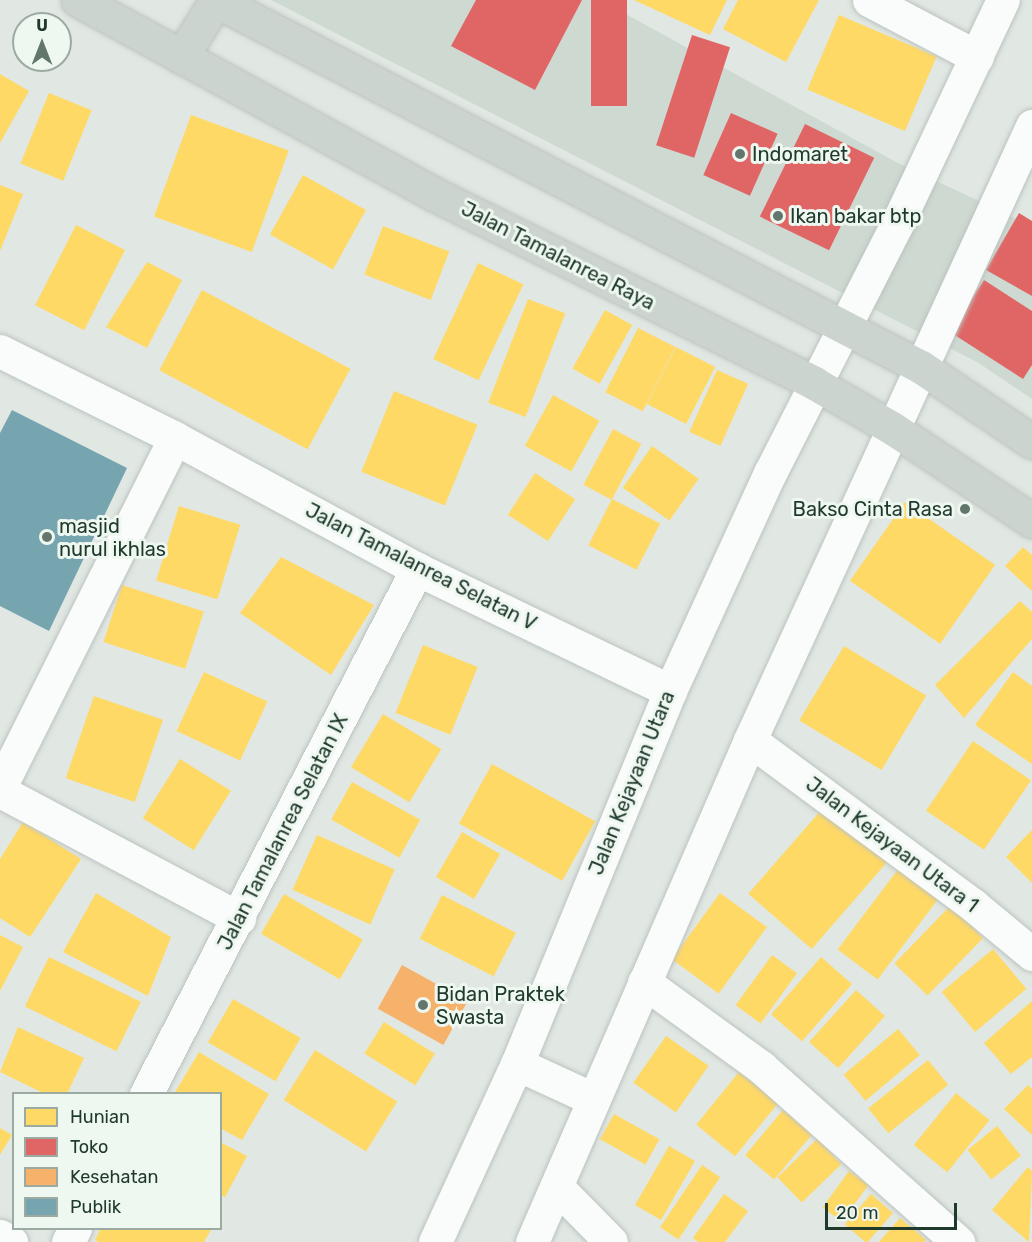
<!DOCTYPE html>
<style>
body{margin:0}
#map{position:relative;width:1032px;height:1242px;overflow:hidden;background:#e1e7e2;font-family:Rubik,sans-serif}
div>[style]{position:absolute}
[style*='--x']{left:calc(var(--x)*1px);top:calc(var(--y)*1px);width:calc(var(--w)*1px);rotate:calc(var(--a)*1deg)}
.built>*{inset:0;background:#ced9d1}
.homes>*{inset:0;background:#ffd966;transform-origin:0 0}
.shops>*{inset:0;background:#e06666;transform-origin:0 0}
.health>*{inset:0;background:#f6b26b;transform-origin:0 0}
.public>*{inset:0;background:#76a5af}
.roads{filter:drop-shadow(0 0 2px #bbc3bf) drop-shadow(0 0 2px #bbc3bf)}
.street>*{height:33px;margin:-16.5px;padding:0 16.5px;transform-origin:16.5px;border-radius:16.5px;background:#fafbfb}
.primary>*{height:33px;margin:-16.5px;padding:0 16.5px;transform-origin:16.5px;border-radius:16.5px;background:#ccd4cf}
.dots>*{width:16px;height:16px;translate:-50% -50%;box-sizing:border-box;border:3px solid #eef7f0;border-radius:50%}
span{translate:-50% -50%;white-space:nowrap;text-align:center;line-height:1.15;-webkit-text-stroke:6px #eef7f0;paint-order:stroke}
.poi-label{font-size:20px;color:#1f392c}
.left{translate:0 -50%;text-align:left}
.right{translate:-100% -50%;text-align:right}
.street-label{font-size:20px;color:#1f392c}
.legend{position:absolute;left:12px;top:1092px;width:210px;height:138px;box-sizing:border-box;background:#eef7f0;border:2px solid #9baba2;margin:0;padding:8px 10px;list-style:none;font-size:18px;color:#1f392c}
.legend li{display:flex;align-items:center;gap:12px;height:30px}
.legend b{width:30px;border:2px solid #9baba2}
.north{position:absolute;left:12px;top:12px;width:60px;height:60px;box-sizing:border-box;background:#eef7f0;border:2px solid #9baba2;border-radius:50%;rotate:0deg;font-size:16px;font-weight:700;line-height:24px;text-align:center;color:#1f392c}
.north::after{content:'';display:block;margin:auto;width:21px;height:27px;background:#63766c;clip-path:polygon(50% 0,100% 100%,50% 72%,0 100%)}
.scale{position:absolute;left:825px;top:1203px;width:132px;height:27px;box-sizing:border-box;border:3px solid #1f392c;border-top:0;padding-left:8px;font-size:18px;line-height:21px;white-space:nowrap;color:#1f392c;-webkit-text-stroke:4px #eef7f0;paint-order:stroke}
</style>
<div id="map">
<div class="built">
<i style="clip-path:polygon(271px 0,600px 0,896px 162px,1032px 226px,1032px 399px,977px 362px)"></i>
</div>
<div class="homes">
<i style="clip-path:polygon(634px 0,727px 0,710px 35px)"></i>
<i style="clip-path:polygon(738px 0,819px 0,786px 62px,723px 29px)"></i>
<i style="left:839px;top:15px;width:106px;height:81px;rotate:23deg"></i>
<i style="clip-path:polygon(0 74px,29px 91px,0 143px)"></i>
<i style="left:49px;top:93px;width:46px;height:76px;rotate:22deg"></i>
<i style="left:191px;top:115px;width:104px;height:108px;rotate:20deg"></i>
<i style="left:303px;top:175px;width:72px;height:68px;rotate:29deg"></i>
<i style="clip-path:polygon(0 185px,23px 194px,0 251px)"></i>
<i style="left:76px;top:225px;width:55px;height:90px;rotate:27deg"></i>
<i style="left:383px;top:226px;width:71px;height:52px;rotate:21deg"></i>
<i style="clip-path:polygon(147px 262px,182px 280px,147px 348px,106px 327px)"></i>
<i style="left:478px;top:263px;width:50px;height:106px;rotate:25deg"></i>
<i style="left:202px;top:290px;width:168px;height:91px;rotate:28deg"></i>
<i style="left:528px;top:299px;width:40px;height:111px;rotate:21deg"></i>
<i style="left:605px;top:310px;width:31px;height:67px;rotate:29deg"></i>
<i style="left:638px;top:328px;width:42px;height:72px;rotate:27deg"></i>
<i style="left:676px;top:347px;width:44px;height:64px;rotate:27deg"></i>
<i style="left:717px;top:370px;width:34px;height:68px;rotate:24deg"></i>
<i style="left:394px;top:391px;width:90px;height:87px;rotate:22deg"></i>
<i style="left:553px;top:395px;width:53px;height:58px;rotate:29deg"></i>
<i style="left:613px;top:429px;width:32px;height:63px;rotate:28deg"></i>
<i style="left:652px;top:446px;width:57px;height:51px;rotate:35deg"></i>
<i style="left:535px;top:473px;width:48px;height:50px;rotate:33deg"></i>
<i style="left:612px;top:499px;width:54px;height:52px;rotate:27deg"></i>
<i style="left:905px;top:502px;width:110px;height:96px;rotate:35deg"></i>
<i style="left:179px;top:506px;width:64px;height:78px;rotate:17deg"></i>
<i style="clip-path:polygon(1023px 547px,1032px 555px,1032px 591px,1005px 566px)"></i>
<i style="clip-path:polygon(281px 557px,374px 605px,331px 675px,240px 613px)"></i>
<i style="left:122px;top:585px;width:86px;height:60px;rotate:18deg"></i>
<i style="clip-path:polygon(1020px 601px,1032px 612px,1032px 639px,964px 718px,935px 685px)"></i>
<i style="left:423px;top:645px;width:59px;height:73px;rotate:22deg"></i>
<i style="left:844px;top:646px;width:96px;height:87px;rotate:31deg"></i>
<i style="left:204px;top:672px;width:70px;height:65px;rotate:25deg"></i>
<i style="clip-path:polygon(1013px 672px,1032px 686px,1032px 764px,975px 725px)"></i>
<i style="left:94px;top:696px;width:73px;height:87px;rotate:19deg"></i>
<i style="left:383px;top:714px;width:68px;height:62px;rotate:31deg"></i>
<i style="left:973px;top:741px;width:70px;height:84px;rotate:34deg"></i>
<i style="left:180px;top:759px;width:60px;height:70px;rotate:32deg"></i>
<i style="left:492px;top:764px;width:118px;height:68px;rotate:29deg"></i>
<i style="left:352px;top:782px;width:78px;height:43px;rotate:29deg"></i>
<i style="left:829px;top:801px;width:84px;height:123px;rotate:41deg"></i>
<i style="clip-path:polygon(23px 822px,81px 859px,30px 937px,0 918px,0 859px)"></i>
<i style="clip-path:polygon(1032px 830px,1032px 883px,1006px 857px)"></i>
<i style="left:462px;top:832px;width:44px;height:52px;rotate:30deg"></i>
<i style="left:317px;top:835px;width:85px;height:60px;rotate:24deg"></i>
<i style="left:899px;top:868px;width:50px;height:102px;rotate:37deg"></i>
<i style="clip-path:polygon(96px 893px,171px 937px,148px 996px,63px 952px)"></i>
<i style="left:720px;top:893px;width:58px;height:82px;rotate:36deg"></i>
<i style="left:284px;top:894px;width:91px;height:46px;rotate:30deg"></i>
<i style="left:442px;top:895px;width:83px;height:49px;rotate:27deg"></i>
<i style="left:950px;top:906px;width:46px;height:80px;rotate:44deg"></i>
<i style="clip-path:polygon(0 935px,23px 947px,0 991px)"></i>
<i style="left:993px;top:949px;width:52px;height:67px;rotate:50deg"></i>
<i style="left:772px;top:955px;width:31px;height:62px;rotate:36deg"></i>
<i style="left:49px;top:957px;width:102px;height:55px;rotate:26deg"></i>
<i style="left:821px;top:957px;width:41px;height:76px;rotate:41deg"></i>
<i style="left:856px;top:990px;width:39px;height:70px;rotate:42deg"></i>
<i style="left:233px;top:999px;width:78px;height:50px;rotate:30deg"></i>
<i style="clip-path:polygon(1032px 1001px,1032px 1057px,1011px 1074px,984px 1043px)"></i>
<i style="left:384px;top:1022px;width:60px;height:37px;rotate:32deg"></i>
<i style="clip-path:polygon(18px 1027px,84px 1058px,67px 1094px,45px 1094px,0 1072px)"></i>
<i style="left:898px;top:1029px;width:34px;height:71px;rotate:50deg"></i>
<i style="left:666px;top:1036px;width:52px;height:57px;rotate:35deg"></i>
<i style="left:315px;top:1050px;width:97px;height:59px;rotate:32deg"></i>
<i style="clip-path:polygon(199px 1052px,269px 1094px,242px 1140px,220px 1128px,220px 1094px,174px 1094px)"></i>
<i style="left:928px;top:1060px;width:32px;height:77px;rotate:51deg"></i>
<i style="left:739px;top:1072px;width:50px;height:68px;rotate:39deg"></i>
<i style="clip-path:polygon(1028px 1085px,1032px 1089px,1032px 1135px,1004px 1109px)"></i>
<i style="left:956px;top:1093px;width:43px;height:67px;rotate:39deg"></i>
<i style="left:783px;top:1110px;width:38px;height:59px;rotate:40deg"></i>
<i style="left:614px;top:1114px;width:52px;height:29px;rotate:29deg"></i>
<i style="left:997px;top:1126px;width:38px;height:38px;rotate:51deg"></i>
<i style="clip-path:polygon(0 1128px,12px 1135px,0 1155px)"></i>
<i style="left:817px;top:1139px;width:35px;height:55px;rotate:46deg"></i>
<i style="clip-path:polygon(220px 1142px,247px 1156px,225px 1197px,220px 1195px)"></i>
<i style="left:669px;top:1146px;width:30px;height:68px;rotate:30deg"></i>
<i style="left:702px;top:1165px;width:22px;height:75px;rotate:34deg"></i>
<i style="clip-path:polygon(1028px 1167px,1032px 1171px,1029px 1242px,992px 1210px)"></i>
<i style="left:849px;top:1171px;width:24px;height:45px;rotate:36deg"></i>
<i style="clip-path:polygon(724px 1194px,748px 1211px,725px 1242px,698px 1242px,693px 1238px)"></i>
<i style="left:871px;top:1194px;width:29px;height:40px;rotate:41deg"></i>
<i style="clip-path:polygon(900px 1218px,926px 1240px,924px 1242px,879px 1242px)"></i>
<i style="clip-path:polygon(101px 1228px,212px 1228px,204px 1242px,99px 1242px,95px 1240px)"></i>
</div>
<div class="shops">
<i style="clip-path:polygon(476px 0,582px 0,535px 90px,451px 46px)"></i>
<i style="left:591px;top:0;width:36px;height:106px"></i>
<i style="left:692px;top:35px;width:40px;height:116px;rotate:18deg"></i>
<i style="left:731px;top:113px;width:51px;height:68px;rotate:24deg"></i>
<i style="left:805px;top:124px;width:77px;height:103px;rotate:26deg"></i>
<i style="clip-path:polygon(1019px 213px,1032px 221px,1032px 296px,986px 270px)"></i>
<i style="clip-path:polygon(984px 280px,1032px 311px,1032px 365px,1023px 379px,950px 332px)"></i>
</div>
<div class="health">
<i style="left:402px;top:965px;width:75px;height:50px;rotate:29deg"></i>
</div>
<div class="public">
<i style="clip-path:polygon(12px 410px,127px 468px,49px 631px,0 606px,0 433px)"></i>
</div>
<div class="roads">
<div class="street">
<i style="--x:869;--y:0;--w:122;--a:27.8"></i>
<i style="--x:0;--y:351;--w:195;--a:26.4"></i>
<i style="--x:175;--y:438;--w:275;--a:28.4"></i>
<i style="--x:417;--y:569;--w:281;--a:25.7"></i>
<i style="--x:750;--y:740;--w:277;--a:36.5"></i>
<i style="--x:973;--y:905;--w:77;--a:39.7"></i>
<i style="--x:0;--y:787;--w:390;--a:-63.4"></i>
<i style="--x:0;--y:791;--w:271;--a:28"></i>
<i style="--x:644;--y:982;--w:145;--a:36"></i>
<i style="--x:761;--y:1067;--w:264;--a:41.6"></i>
<i style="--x:517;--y:1064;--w:84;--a:24.7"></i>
<i style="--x:146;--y:1094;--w:591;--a:-62.7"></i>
<i style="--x:557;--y:1187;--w:77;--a:45.5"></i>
<i style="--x:0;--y:1236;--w:13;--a:29"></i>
<i style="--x:68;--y:1242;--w:16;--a:-63"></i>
<i style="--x:435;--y:1242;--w:196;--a:-65.3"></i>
<i style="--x:517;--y:1064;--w:403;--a:-67.7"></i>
<i style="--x:670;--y:691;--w:240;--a:-65.4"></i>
<i style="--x:770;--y:473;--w:277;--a:-63"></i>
<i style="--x:896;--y:226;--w:250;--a:-64.7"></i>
<i style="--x:532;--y:1242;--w:547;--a:-66.53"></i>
<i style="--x:750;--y:740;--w:676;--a:-65.33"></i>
</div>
<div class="primary">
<i style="--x:78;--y:0;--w:405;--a:28.6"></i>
<i style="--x:434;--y:194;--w:424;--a:26.4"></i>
<i style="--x:814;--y:383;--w:90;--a:30"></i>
<i style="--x:892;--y:428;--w:168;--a:33.6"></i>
<i style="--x:215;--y:0;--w:796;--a:27.47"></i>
<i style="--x:921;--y:367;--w:134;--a:34"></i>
<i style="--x:181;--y:57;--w:66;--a:-58"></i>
</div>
</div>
<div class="dots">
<i style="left:740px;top:154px;background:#63766c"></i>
<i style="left:778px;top:216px;background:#63766c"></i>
<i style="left:965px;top:509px;background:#63766c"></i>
<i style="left:47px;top:537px;background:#63766c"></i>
<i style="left:423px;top:1005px;background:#63766c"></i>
</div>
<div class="poi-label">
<span class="left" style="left:752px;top:154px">Indomaret</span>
<span class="left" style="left:790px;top:216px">Ikan bakar btp</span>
<span class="right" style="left:953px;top:509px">Bakso Cinta Rasa</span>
<span class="left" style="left:59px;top:538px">masjid<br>nurul ikhlas</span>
<span class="left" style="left:436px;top:1006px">Bidan Praktek<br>Swasta</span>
</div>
<div class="street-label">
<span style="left:558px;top:256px;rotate:27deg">Jalan Tamalanrea Raya</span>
<span style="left:421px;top:567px;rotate:27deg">Jalan Tamalanrea Selatan V</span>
<span style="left:632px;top:783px;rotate:-68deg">Jalan Kejayaan Utara</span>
<span style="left:283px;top:832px;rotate:-63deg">Jalan Tamalanrea Selatan IX</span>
<span style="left:892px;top:845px;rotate:37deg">Jalan Kejayaan Utara 1</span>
</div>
<ul class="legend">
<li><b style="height:16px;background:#ffd966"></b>Hunian</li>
<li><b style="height:16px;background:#e06666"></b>Toko</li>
<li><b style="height:16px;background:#f6b26b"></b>Kesehatan</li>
<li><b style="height:16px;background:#76a5af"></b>Publik</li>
</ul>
<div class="north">U</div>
<div class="scale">20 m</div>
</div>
